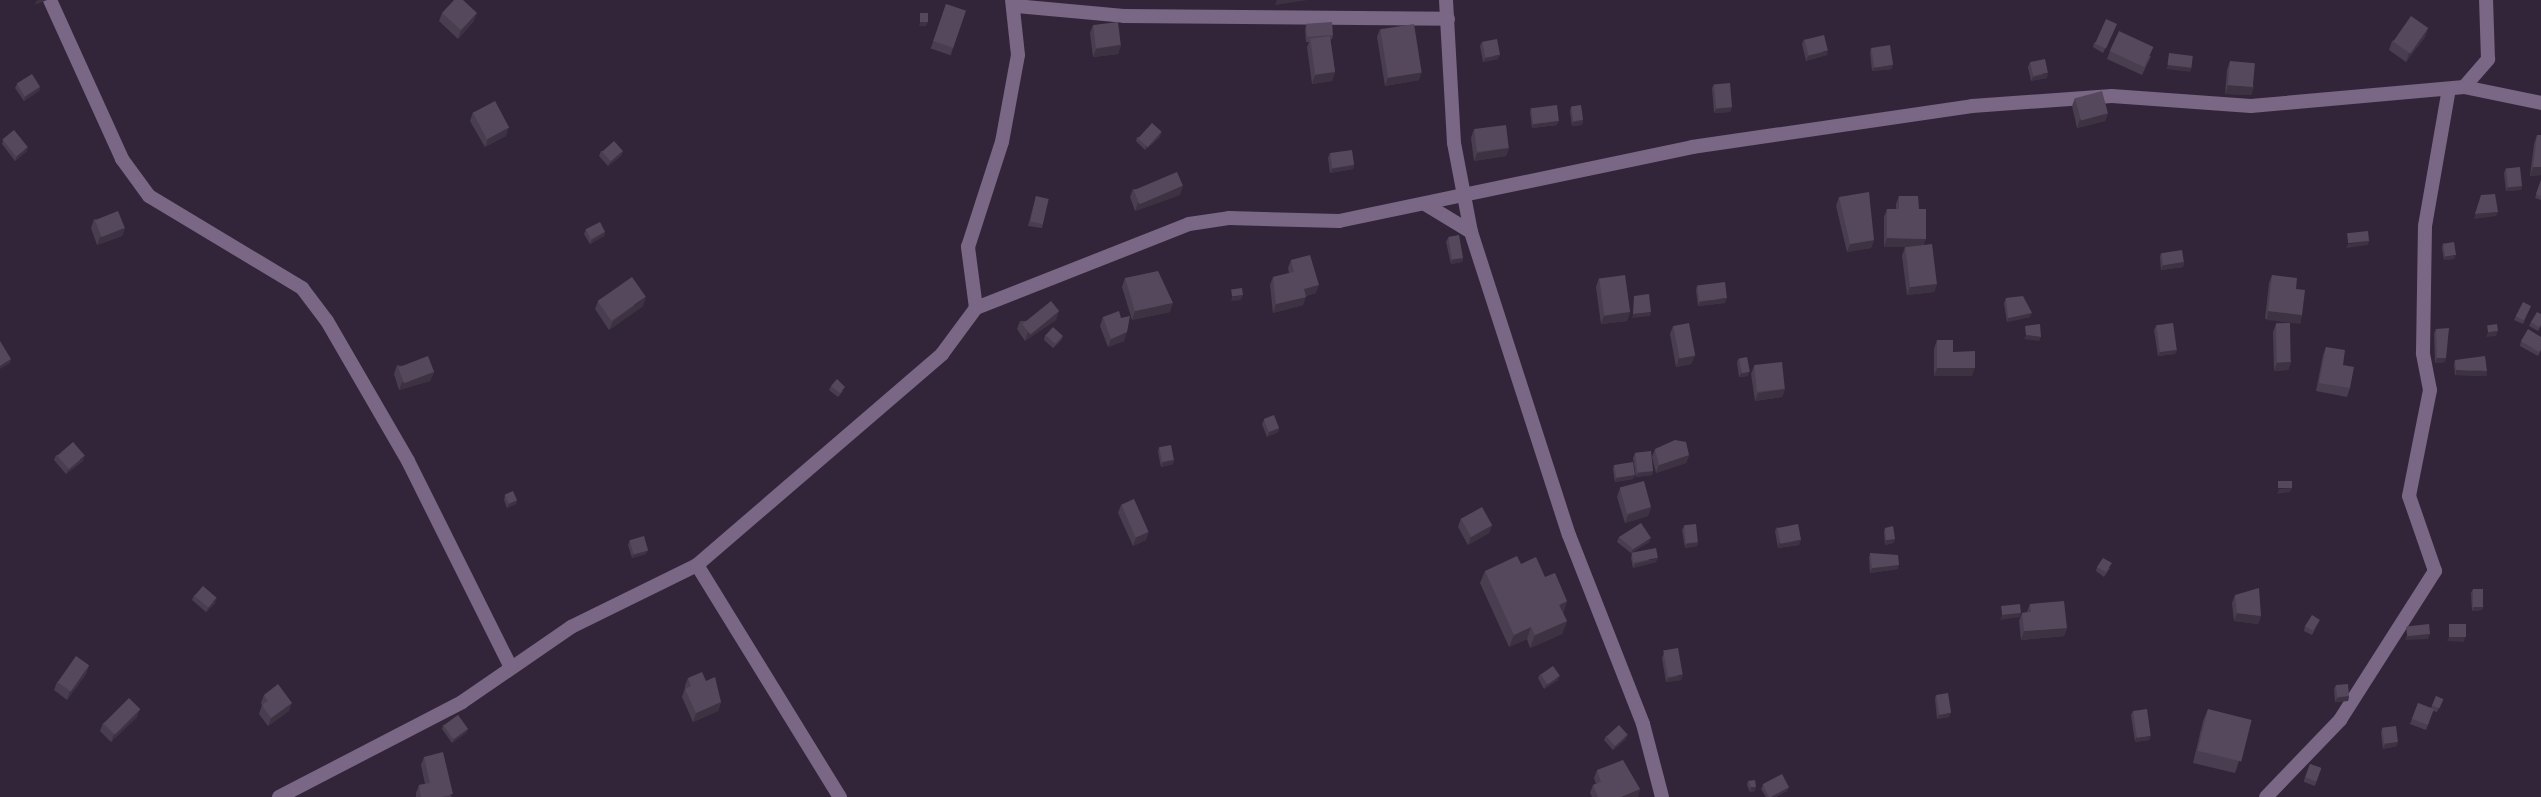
<!DOCTYPE html>
<style>
body{margin:0}
#map{position:relative;width:2541px;height:797px;overflow:hidden;background:#322539;font-family:"PT Sans Narrow",sans-serif}
div>[style]{position:absolute}
[style*='--x']{left:calc(var(--x)*1px);top:calc(var(--y)*1px);width:calc(var(--w)*1px);rotate:calc(var(--a)*1deg)}
.minor>*{height:14px;margin:-7px;padding:0 7px;transform-origin:7px;border-radius:7px;background:#7a6685}
.wall>*{inset:0;background:#493e50;transform-origin:0 0}
.shaded-wall>*{inset:0;background:#3c3241;transform-origin:0 0}
.building>*{inset:0;background:#55485d;transform-origin:0 0}
span{translate:-50% -50%;white-space:nowrap;text-align:center;line-height:1.15;-webkit-text-stroke:5px #281b2e;paint-order:stroke}
</style>
<div id="map">
<div class="minor">
<i style="--x:50;--y:0;--w:175;--a:65.6"></i>
<i style="--x:122;--y:159;--w:46;--a:53.9"></i>
<i style="--x:149;--y:196;--w:179;--a:31"></i>
<i style="--x:302;--y:288;--w:41;--a:52.9"></i>
<i style="--x:327;--y:321;--w:162;--a:59.9"></i>
<i style="--x:408;--y:461;--w:229;--a:63.5"></i>
<i style="--x:1446;--y:0;--w:143;--a:86.8"></i>
<i style="--x:1454;--y:143;--w:91;--a:79.2"></i>
<i style="--x:1471;--y:232;--w:318;--a:72.1"></i>
<i style="--x:1569;--y:535;--w:203;--a:68.6"></i>
<i style="--x:1643;--y:724;--w:75;--a:75.4"></i>
<i style="--x:1015;--y:6;--w:109;--a:5.2"></i>
<i style="--x:1124;--y:16;--w:324;--a:0.5"></i>
<i style="--x:2464;--y:87;--w:37;--a:-49"></i>
<i style="--x:2488;--y:59;--w:59;--a:-91.9"></i>
<i style="--x:1425;--y:204;--w:54;--a:31.3"></i>
<i style="--x:976;--y:308;--w:229;--a:-21.5"></i>
<i style="--x:1189;--y:224;--w:40;--a:-8.5"></i>
<i style="--x:1229;--y:218;--w:110;--a:1.6"></i>
<i style="--x:1339;--y:221;--w:361;--a:-11.8"></i>
<i style="--x:1692;--y:147;--w:283;--a:-8.3"></i>
<i style="--x:1972;--y:106;--w:140;--a:-4.1"></i>
<i style="--x:2112;--y:96;--w:139;--a:4.1"></i>
<i style="--x:2251;--y:106;--w:214;--a:-5.1"></i>
<i style="--x:2464;--y:87;--w:79;--a:11.7"></i>
<i style="--x:697;--y:565;--w:273;--a:58.4"></i>
<i style="--x:279;--y:797;--w:206;--a:-27.4"></i>
<i style="--x:462;--y:702;--w:132;--a:-34.5"></i>
<i style="--x:571;--y:627;--w:140;--a:-26.2"></i>
<i style="--x:697;--y:565;--w:323;--a:-40.7"></i>
<i style="--x:942;--y:354;--w:57;--a:-53.5"></i>
<i style="--x:976;--y:308;--w:62;--a:-97.5"></i>
<i style="--x:968;--y:247;--w:110;--a:-72.1"></i>
<i style="--x:1002;--y:142;--w:88;--a:-79.6"></i>
<i style="--x:1018;--y:55;--w:55;--a:-96.2"></i>
<i style="--x:2266;--y:797;--w:107;--a:-46.1"></i>
<i style="--x:2340;--y:720;--w:177;--a:-57.5"></i>
<i style="--x:2435;--y:571;--w:79;--a:-109.1"></i>
<i style="--x:2409;--y:496;--w:108;--a:-78.8"></i>
<i style="--x:2430;--y:390;--w:38;--a:-101"></i>
<i style="--x:2423;--y:353;--w:127;--a:-89.1"></i>
<i style="--x:2425;--y:226;--w:139;--a:-80.1"></i>
</div>
<div class="wall">
<i style="left:946px;top:4px;width:21px;height:47px;rotate:19deg"></i>
<i style="clip-path:polygon(442px 13px,474px 21px,458px 39px,439px 21px)"></i>
<i style="clip-path:polygon(1093px 25px,1121px 45px,1118px 54px,1093px 57px,1090px 33px)"></i>
<i style="clip-path:polygon(1306px 25px,1333px 35px,1332px 39px,1330px 40px,1335px 72px,1332px 81px,1312px 84px,1307px 47px,1309px 42px,1306px 42px,1305px 30px)"></i>
<i style="clip-path:polygon(2115px 28px,2103px 53px,2093px 47px,2094px 43px)"></i>
<i style="clip-path:polygon(2428px 28px,2425px 37px,2406px 62px,2389px 50px,2392px 41px)"></i>
<i style="clip-path:polygon(1380px 29px,1419px 80px,1385px 86px,1377px 37px)"></i>
<i style="clip-path:polygon(1804px 39px,1827px 55px,1806px 61px,1802px 44px)"></i>
<i style="clip-path:polygon(1482px 42px,1498px 59px,1483px 62px,1480px 46px)"></i>
<i style="clip-path:polygon(1871px 48px,1892px 69px,1872px 71px,1870px 52px)"></i>
<i style="clip-path:polygon(2110px 51px,2151px 56px,2142px 75px,2107px 59px)"></i>
<i style="clip-path:polygon(2230px 61px,2254px 87px,2251px 95px,2225px 94px,2227px 70px)"></i>
<i style="clip-path:polygon(2030px 62px,2047px 78px,2031px 81px,2028px 67px)"></i>
<i style="clip-path:polygon(17px 84px,40px 87px,39px 91px,24px 101px,15px 88px)"></i>
<i style="clip-path:polygon(1714px 84px,1732px 107px,1730px 112px,1714px 113px,1712px 88px)"></i>
<i style="clip-path:polygon(2075px 98px,2108px 113px,2105px 121px,2077px 128px,2072px 106px)"></i>
<i style="clip-path:polygon(1571px 107px,1583px 120px,1582px 125px,1572px 126px,1570px 111px)"></i>
<i style="clip-path:polygon(1531px 108px,1557px 125px,1532px 128px,1530px 112px)"></i>
<i style="clip-path:polygon(473px 112px,506px 136px,485px 147px,470px 121px)"></i>
<i style="clip-path:polygon(1474px 129px,1509px 148px,1506px 156px,1474px 161px,1471px 138px)"></i>
<i style="clip-path:polygon(2537px 135px,2541px 135px,2541px 175px,2530px 176px,2534px 144px)"></i>
<i style="clip-path:polygon(1137px 137px,1160px 137px,1145px 150px,1136px 141px)"></i>
<i style="clip-path:polygon(3px 140px,27px 151px,15px 161px,2px 144px)"></i>
<i style="clip-path:polygon(601px 151px,623px 151px,621px 156px,608px 166px,599px 156px)"></i>
<i style="clip-path:polygon(1330px 153px,1354px 165px,1353px 169px,1330px 173px,1328px 158px)"></i>
<i style="clip-path:polygon(2506px 168px,2522px 186px,2521px 190px,2506px 191px,2504px 173px)"></i>
<i style="clip-path:polygon(2541px 180px,2541px 200px,2535px 198px)"></i>
<i style="clip-path:polygon(1133px 189px,1180px 195px,1135px 211px,1130px 197px)"></i>
<i style="clip-path:polygon(1036px 196px,1043px 224px,1042px 228px,1028px 226px)"></i>
<i style="clip-path:polygon(1899px 196px,1919px 209px,1924px 245px,1937px 284px,1934px 292px,1907px 295px,1902px 256px,1905px 247px,1906px 247px,1884px 247px,1884px 217px,1887px 209px,1896px 209px,1896px 204px)"></i>
<i style="clip-path:polygon(1839px 197px,1874px 240px,1871px 248px,1847px 252px,1836px 206px)"></i>
<i style="clip-path:polygon(94px 219px,125px 228px,122px 236px,97px 245px,91px 228px)"></i>
<i style="clip-path:polygon(586px 229px,605px 232px,604px 236px,590px 244px,584px 234px)"></i>
<i style="clip-path:polygon(1448px 238px,1463px 258px,1462px 262px,1451px 264px,1446px 242px)"></i>
<i style="clip-path:polygon(2443px 243px,2454px 259px,2444px 260px,2442px 248px)"></i>
<i style="clip-path:polygon(2161px 253px,2184px 262px,2183px 267px,2161px 270px,2160px 257px)"></i>
<i style="clip-path:polygon(1291px 260px,1316px 293px,1306px 296px,1303px 305px,1273px 313px,1270px 285px,1273px 277px,1289px 273px,1288px 268px)"></i>
<i style="clip-path:polygon(2272px 275px,2302px 315px,2299px 323px,2265px 319px,2269px 283px)"></i>
<i style="clip-path:polygon(1125px 278px,1170px 312px,1132px 320px,1122px 287px)"></i>
<i style="clip-path:polygon(1599px 278px,1630px 312px,1627px 321px,1601px 324px,1596px 287px)"></i>
<i style="clip-path:polygon(1697px 286px,1725px 303px,1698px 306px,1696px 290px)"></i>
<i style="clip-path:polygon(2006px 298px,2030px 317px,2007px 322px,2004px 303px)"></i>
<i style="clip-path:polygon(598px 301px,643px 306px,609px 330px,595px 309px)"></i>
<i style="clip-path:polygon(2531px 306px,2523px 324px,2514px 320px,2516px 316px)"></i>
<i style="clip-path:polygon(2541px 314px,2541px 326px,2538px 331px,2529px 326px,2531px 322px)"></i>
<i style="clip-path:polygon(1103px 317px,1121px 318px,1124px 341px,1108px 347px,1100px 326px)"></i>
<i style="clip-path:polygon(1056px 320px,1025px 341px,1017px 329px,1020px 321px)"></i>
<i style="clip-path:polygon(2276px 324px,2291px 362px,2288px 370px,2274px 371px,2273px 332px)"></i>
<i style="clip-path:polygon(1673px 326px,1695px 355px,1691px 364px,1676px 367px,1670px 334px)"></i>
<i style="clip-path:polygon(2156px 326px,2177px 350px,2175px 354px,2158px 356px,2154px 330px)"></i>
<i style="clip-path:polygon(2436px 329px,2445px 362px,2435px 363px,2434px 333px)"></i>
<i style="clip-path:polygon(1045px 335px,1063px 336px,1061px 340px,1053px 348px,1044px 340px)"></i>
<i style="clip-path:polygon(2541px 337px,2541px 350px,2538px 356px,2520px 346px,2521px 341px)"></i>
<i style="clip-path:polygon(1937px 340px,1953px 352px,1972px 376px,1934px 376px,1934px 349px)"></i>
<i style="clip-path:polygon(2326px 347px,2343px 365px,2350px 388px,2347px 397px,2316px 391px,2323px 355px)"></i>
<i style="clip-path:polygon(1739px 358px,1748px 376px,1739px 377px,1737px 362px)"></i>
<i style="clip-path:polygon(2455px 360px,2485px 376px,2455px 375px,2454px 364px)"></i>
<i style="clip-path:polygon(397px 365px,434px 372px,430px 381px,399px 390px,394px 374px)"></i>
<i style="clip-path:polygon(1754px 366px,1785px 389px,1782px 397px,1755px 401px,1751px 374px)"></i>
<i style="clip-path:polygon(831px 386px,843px 391px,838px 397px,829px 390px)"></i>
<i style="clip-path:polygon(1264px 420px,1279px 428px,1278px 432px,1267px 437px,1262px 424px)"></i>
<i style="clip-path:polygon(1159px 447px,1174px 460px,1173px 464px,1161px 467px,1158px 452px)"></i>
<i style="clip-path:polygon(1655px 449px,1689px 455px,1686px 463px,1656px 473px,1652px 457px)"></i>
<i style="clip-path:polygon(1635px 453px,1653px 471px,1652px 475px,1636px 477px,1633px 458px)"></i>
<i style="clip-path:polygon(56px 455px,83px 461px,66px 474px,54px 460px)"></i>
<i style="clip-path:polygon(1614px 465px,1635px 475px,1633px 479px,1615px 482px,1613px 469px)"></i>
<i style="clip-path:polygon(1620px 488px,1651px 507px,1648px 516px,1625px 523px,1617px 497px)"></i>
<i style="clip-path:polygon(505px 495px,517px 500px,516px 504px,507px 508px,504px 500px)"></i>
<i style="clip-path:polygon(1121px 505px,1146px 540px,1133px 546px,1118px 513px)"></i>
<i style="clip-path:polygon(1461px 518px,1492px 525px,1489px 533px,1468px 545px,1458px 527px)"></i>
<i style="clip-path:polygon(1684px 526px,1698px 542px,1697px 546px,1685px 548px,1682px 530px)"></i>
<i style="clip-path:polygon(1777px 527px,1799px 545px,1778px 548px,1775px 531px)"></i>
<i style="clip-path:polygon(1885px 528px,1895px 539px,1893px 543px,1885px 545px,1884px 532px)"></i>
<i style="clip-path:polygon(1619px 537px,1649px 542px,1631px 553px,1617px 542px)"></i>
<i style="clip-path:polygon(630px 540px,646px 554px,632px 558px,628px 545px)"></i>
<i style="clip-path:polygon(1870px 553px,1898px 569px,1870px 573px,1869px 558px)"></i>
<i style="clip-path:polygon(1632px 554px,1656px 562px,1633px 568px,1631px 558px)"></i>
<i style="clip-path:polygon(1521px 564px,1545px 577px,1567px 601px,1563px 613px,1567px 621px,1562px 634px,1530px 648px,1527px 639px,1509px 647px,1480px 583px,1485px 571px)"></i>
<i style="clip-path:polygon(2097px 567px,2110px 568px,2104px 577px,2096px 571px)"></i>
<i style="clip-path:polygon(2473px 589px,2482px 610px,2472px 611px,2471px 593px)"></i>
<i style="clip-path:polygon(194px 595px,215px 603px,206px 612px,192px 600px)"></i>
<i style="clip-path:polygon(2235px 595px,2261px 616px,2258px 624px,2234px 621px,2232px 603px)"></i>
<i style="clip-path:polygon(2030px 604px,2067px 628px,2064px 636px,2021px 640px,2019px 621px,2022px 613px,2027px 612px)"></i>
<i style="clip-path:polygon(2320px 620px,2312px 635px,2304px 631px,2305px 626px)"></i>
<i style="clip-path:polygon(1664px 653px,1681px 680px,1666px 682px,1662px 658px)"></i>
<i style="clip-path:polygon(89px 665px,86px 674px,67px 700px,54px 690px,57px 682px)"></i>
<i style="clip-path:polygon(1540px 674px,1558px 680px,1544px 689px,1538px 678px)"></i>
<i style="clip-path:polygon(688px 678px,706px 681px,721px 702px,718px 711px,693px 722px,682px 697px,685px 688px,685px 686px)"></i>
<i style="clip-path:polygon(2336px 685px,2349px 696px,2348px 701px,2335px 702px,2334px 689px)"></i>
<i style="clip-path:polygon(264px 695px,289px 711px,268px 726px,259px 714px,262px 705px,261px 703px)"></i>
<i style="clip-path:polygon(1936px 695px,1949px 717px,1937px 719px,1935px 699px)"></i>
<i style="clip-path:polygon(2436px 696px,2443px 699px,2437px 712px,2433px 711px,2426px 730px,2410px 724px,2418px 703px,2431px 708px)"></i>
<i style="clip-path:polygon(2208px 709px,2239px 761px,2235px 773px,2193px 763px,2203px 721px)"></i>
<i style="clip-path:polygon(2133px 711px,2149px 740px,2135px 742px,2131px 715px)"></i>
<i style="clip-path:polygon(137px 717px,111px 742px,100px 731px,103px 723px)"></i>
<i style="clip-path:polygon(443px 725px,468px 729px,466px 733px,452px 743px,442px 729px)"></i>
<i style="clip-path:polygon(2382px 728px,2397px 746px,2383px 749px,2381px 733px)"></i>
<i style="clip-path:polygon(1606px 736px,1626px 739px,1613px 750px,1604px 740px)"></i>
<i style="clip-path:polygon(424px 757px,452px 797px,416px 797px,416px 793px,419px 785px,425px 784px,421px 765px)"></i>
<i style="left:2310px;top:764px;width:12px;height:19px;rotate:20deg"></i>
<i style="clip-path:polygon(1597px 770px,1640px 789px,1638px 797px,1592px 797px,1590px 793px,1593px 785px,1596px 784px,1594px 778px)"></i>
<i style="clip-path:polygon(1748px 781px,1755px 791px,1750px 792px,1747px 785px)"></i>
<i style="clip-path:polygon(1763px 785px,1787px 791px,1776px 797px,1766px 797px,1761px 789px)"></i>
</div>
<div class="shaded-wall">
<i style="clip-path:polygon(39px 0,47px 0,35px 5px,36px 1px)"></i>
<i style="clip-path:polygon(1277px 0,1308px 0,1275px 5px)"></i>
<i style="clip-path:polygon(477px 13px,474px 21px,458px 39px,461px 30px)"></i>
<i style="clip-path:polygon(920px 22px,928px 22px,926px 26px,919px 26px)"></i>
<i style="clip-path:polygon(2428px 28px,2425px 37px,2406px 62px,2409px 53px)"></i>
<i style="clip-path:polygon(1121px 45px,1118px 54px,1093px 57px,1096px 49px)"></i>
<i style="clip-path:polygon(1828px 51px,1827px 55px,1806px 61px,1808px 56px)"></i>
<i style="clip-path:polygon(1500px 55px,1498px 59px,1483px 62px,1485px 58px)"></i>
<i style="clip-path:polygon(1893px 65px,1892px 69px,1872px 71px,1874px 67px)"></i>
<i style="clip-path:polygon(2168px 65px,2192px 67px,2190px 72px,2166px 69px)"></i>
<i style="clip-path:polygon(1335px 72px,1332px 81px,1312px 84px,1315px 75px)"></i>
<i style="clip-path:polygon(1422px 72px,1419px 80px,1385px 86px,1388px 78px)"></i>
<i style="clip-path:polygon(2048px 73px,2047px 78px,2031px 81px,2033px 77px)"></i>
<i style="clip-path:polygon(2228px 85px,2254px 87px,2251px 95px,2225px 94px)"></i>
<i style="clip-path:polygon(40px 87px,39px 91px,24px 101px,25px 97px)"></i>
<i style="clip-path:polygon(1732px 107px,1730px 112px,1714px 113px,1716px 109px)"></i>
<i style="clip-path:polygon(2108px 113px,2105px 121px,2077px 128px,2080px 119px)"></i>
<i style="clip-path:polygon(1583px 120px,1582px 125px,1572px 126px,1573px 122px)"></i>
<i style="clip-path:polygon(1559px 121px,1557px 125px,1532px 128px,1533px 124px)"></i>
<i style="clip-path:polygon(509px 127px,506px 136px,485px 147px,488px 138px)"></i>
<i style="clip-path:polygon(1162px 132px,1160px 137px,1145px 150px,1146px 146px)"></i>
<i style="clip-path:polygon(28px 147px,27px 151px,15px 161px,17px 156px)"></i>
<i style="clip-path:polygon(1509px 148px,1506px 156px,1474px 161px,1477px 153px)"></i>
<i style="clip-path:polygon(623px 151px,621px 156px,608px 166px,610px 162px)"></i>
<i style="clip-path:polygon(1354px 165px,1353px 169px,1330px 173px,1332px 169px)"></i>
<i style="clip-path:polygon(2533px 167px,2541px 167px,2541px 175px,2530px 176px)"></i>
<i style="clip-path:polygon(1183px 186px,1180px 195px,1135px 211px,1138px 203px)"></i>
<i style="clip-path:polygon(2522px 186px,2521px 190px,2506px 191px,2508px 187px)"></i>
<i style="clip-path:polygon(2498px 212px,2496px 216px,2474px 219px,2475px 214px)"></i>
<i style="clip-path:polygon(125px 228px,122px 236px,97px 245px,100px 237px)"></i>
<i style="clip-path:polygon(605px 232px,604px 236px,590px 244px,592px 240px)"></i>
<i style="clip-path:polygon(1887px 238px,1926px 239px,1923px 247px,1884px 247px)"></i>
<i style="clip-path:polygon(1874px 240px,1871px 248px,1847px 252px,1850px 244px)"></i>
<i style="clip-path:polygon(2369px 241px,2368px 245px,2346px 248px,2348px 244px)"></i>
<i style="clip-path:polygon(2456px 255px,2454px 259px,2444px 260px,2445px 256px)"></i>
<i style="clip-path:polygon(1463px 258px,1462px 262px,1451px 264px,1452px 260px)"></i>
<i style="clip-path:polygon(2184px 262px,2183px 267px,2161px 270px,2163px 265px)"></i>
<i style="clip-path:polygon(1937px 284px,1934px 292px,1907px 295px,1910px 287px)"></i>
<i style="clip-path:polygon(1319px 285px,1316px 293px,1301px 297px,1304px 289px)"></i>
<i style="clip-path:polygon(1243px 295px,1241px 300px,1231px 301px,1232px 297px)"></i>
<i style="clip-path:polygon(646px 297px,643px 306px,609px 330px,613px 321px)"></i>
<i style="clip-path:polygon(1306px 297px,1303px 305px,1273px 313px,1276px 304px)"></i>
<i style="clip-path:polygon(1727px 298px,1725px 303px,1698px 306px,1700px 302px)"></i>
<i style="clip-path:polygon(1173px 303px,1170px 312px,1132px 320px,1135px 311px)"></i>
<i style="clip-path:polygon(1059px 311px,1056px 320px,1025px 341px,1028px 332px)"></i>
<i style="left:2268px;top:311px;width:34px;height:9px;rotate:7deg"></i>
<i style="clip-path:polygon(1630px 312px,1627px 321px,1601px 324px,1604px 316px)"></i>
<i style="clip-path:polygon(1651px 312px,1650px 316px,1632px 318px,1633px 314px)"></i>
<i style="clip-path:polygon(2032px 313px,2030px 317px,2007px 322px,2008px 318px)"></i>
<i style="clip-path:polygon(2498px 331px,2496px 336px,2486px 337px,2488px 332px)"></i>
<i style="clip-path:polygon(1127px 332px,1124px 341px,1108px 347px,1111px 339px)"></i>
<i style="clip-path:polygon(2026px 335px,2041px 337px,2039px 341px,2024px 339px)"></i>
<i style="clip-path:polygon(2177px 350px,2175px 354px,2158px 356px,2160px 352px)"></i>
<i style="clip-path:polygon(1695px 355px,1691px 364px,1676px 367px,1679px 358px)"></i>
<i style="clip-path:polygon(2437px 358px,2446px 358px,2445px 362px,2435px 363px)"></i>
<i style="clip-path:polygon(11px 359px,10px 363px,0 369px,0 366px)"></i>
<i style="clip-path:polygon(2291px 362px,2288px 370px,2274px 371px,2277px 363px)"></i>
<i style="clip-path:polygon(1937px 368px,1975px 368px,1972px 376px,1934px 376px)"></i>
<i style="left:2456px;top:370px;width:31px;height:5px;rotate:2deg"></i>
<i style="clip-path:polygon(434px 372px,430px 381px,399px 390px,402px 382px)"></i>
<i style="clip-path:polygon(1750px 372px,1748px 376px,1739px 377px,1741px 373px)"></i>
<i style="clip-path:polygon(1785px 389px,1782px 397px,1755px 401px,1758px 393px)"></i>
<i style="clip-path:polygon(1279px 428px,1278px 432px,1267px 437px,1269px 432px)"></i>
<i style="clip-path:polygon(1689px 455px,1686px 463px,1656px 473px,1659px 465px)"></i>
<i style="clip-path:polygon(85px 456px,83px 461px,66px 474px,68px 470px)"></i>
<i style="clip-path:polygon(1174px 460px,1173px 464px,1161px 467px,1163px 462px)"></i>
<i style="clip-path:polygon(1653px 471px,1652px 475px,1636px 477px,1638px 473px)"></i>
<i style="clip-path:polygon(1635px 475px,1633px 479px,1615px 482px,1616px 478px)"></i>
<i style="clip-path:polygon(2292px 488px,2290px 492px,2277px 494px,2279px 489px)"></i>
<i style="clip-path:polygon(517px 500px,516px 504px,507px 508px,509px 503px)"></i>
<i style="clip-path:polygon(1651px 507px,1648px 516px,1625px 523px,1628px 515px)"></i>
<i style="clip-path:polygon(1492px 525px,1489px 533px,1468px 545px,1471px 536px)"></i>
<i style="clip-path:polygon(1149px 532px,1146px 540px,1133px 546px,1136px 537px)"></i>
<i style="clip-path:polygon(1651px 538px,1649px 542px,1631px 553px,1633px 549px)"></i>
<i style="clip-path:polygon(1895px 539px,1893px 543px,1885px 545px,1886px 540px)"></i>
<i style="clip-path:polygon(1801px 540px,1799px 545px,1778px 548px,1779px 543px)"></i>
<i style="clip-path:polygon(1698px 542px,1697px 546px,1685px 548px,1686px 544px)"></i>
<i style="clip-path:polygon(648px 550px,646px 554px,632px 558px,633px 554px)"></i>
<i style="clip-path:polygon(1658px 558px,1656px 562px,1633px 568px,1635px 564px)"></i>
<i style="clip-path:polygon(1899px 565px,1898px 569px,1870px 573px,1872px 568px)"></i>
<i style="clip-path:polygon(217px 598px,215px 603px,206px 612px,208px 608px)"></i>
<i style="clip-path:polygon(1567px 601px,1563px 614px,1559px 605px)"></i>
<i style="clip-path:polygon(2484px 606px,2482px 610px,2472px 611px,2474px 607px)"></i>
<i style="clip-path:polygon(2021px 613px,2020px 617px,2000px 620px,2002px 615px)"></i>
<i style="clip-path:polygon(2237px 613px,2261px 616px,2258px 624px,2234px 621px)"></i>
<i style="clip-path:polygon(1567px 621px,1562px 634px,1530px 648px,1535px 635px)"></i>
<i style="clip-path:polygon(1531px 627px,1527px 639px,1509px 647px,1514px 635px)"></i>
<i style="clip-path:polygon(2067px 628px,2064px 636px,2021px 640px,2024px 631px)"></i>
<i style="clip-path:polygon(2430px 634px,2428px 639px,2405px 640px,2406px 636px)"></i>
<i style="clip-path:polygon(2449px 637px,2465px 637px,2464px 642px,2447px 641px)"></i>
<i style="clip-path:polygon(89px 665px,86px 674px,67px 700px,70px 691px)"></i>
<i style="clip-path:polygon(1683px 675px,1681px 680px,1666px 682px,1668px 678px)"></i>
<i style="clip-path:polygon(1560px 676px,1558px 680px,1544px 689px,1546px 685px)"></i>
<i style="clip-path:polygon(2349px 696px,2348px 701px,2335px 702px,2337px 698px)"></i>
<i style="clip-path:polygon(721px 702px,718px 711px,693px 722px,696px 713px)"></i>
<i style="clip-path:polygon(292px 703px,289px 711px,268px 726px,271px 718px)"></i>
<i style="clip-path:polygon(140px 709px,137px 717px,111px 742px,114px 734px)"></i>
<i style="clip-path:polygon(1951px 713px,1949px 717px,1937px 719px,1939px 715px)"></i>
<i style="clip-path:polygon(468px 729px,466px 733px,452px 743px,454px 739px)"></i>
<i style="clip-path:polygon(1628px 735px,1626px 739px,1613px 750px,1615px 746px)"></i>
<i style="clip-path:polygon(2151px 736px,2149px 740px,2135px 742px,2136px 737px)"></i>
<i style="clip-path:polygon(2398px 742px,2397px 746px,2383px 749px,2385px 744px)"></i>
<i style="clip-path:polygon(1751px 787px,1756px 787px,1755px 791px,1750px 792px)"></i>
<i style="clip-path:polygon(1789px 787px,1787px 791px,1776px 797px,1770px 797px)"></i>
<i style="clip-path:polygon(1640px 789px,1638px 797px,1621px 797px)"></i>
</div>
<div class="building">
<i style="clip-path:polygon(454px 0,463px 0,477px 13px,461px 30px,442px 13px)"></i>
<i style="left:946px;top:4px;width:21px;height:39px;rotate:19deg"></i>
<i style="left:920px;top:13px;width:8px;height:9px"></i>
<i style="left:2411px;top:16px;width:21px;height:31px;rotate:35deg"></i>
<i style="left:2106px;top:19px;width:12px;height:27px;rotate:24deg"></i>
<i style="left:1118px;top:22px;width:23px;height:25px;rotate:83deg"></i>
<i style="left:1332px;top:22px;width:13px;height:26px;rotate:86deg"></i>
<i style="left:1414px;top:24px;width:49px;height:34px;rotate:81deg"></i>
<i style="left:2119px;top:31px;width:38px;height:22px;rotate:25deg"></i>
<i style="left:1824px;top:35px;width:16px;height:20px;rotate:76deg"></i>
<i style="left:1330px;top:36px;width:36px;height:20px;rotate:82deg"></i>
<i style="left:1497px;top:39px;width:16px;height:15px;rotate:79deg"></i>
<i style="left:1890px;top:45px;width:20px;height:19px;rotate:81deg"></i>
<i style="left:2169px;top:53px;width:24px;height:12px;rotate:7deg"></i>
<i style="left:2045px;top:59px;width:14px;height:15px;rotate:78deg"></i>
<i style="left:2230px;top:61px;width:25px;height:24px;rotate:5deg"></i>
<i style="left:32px;top:74px;width:15px;height:18px;rotate:58deg"></i>
<i style="left:1730px;top:83px;width:24px;height:16px;rotate:85deg"></i>
<i style="left:2102px;top:91px;width:23px;height:28px;rotate:75deg"></i>
<i style="left:495px;top:101px;width:30px;height:25px;rotate:62deg"></i>
<i style="left:1557px;top:105px;width:16px;height:26px;rotate:83deg"></i>
<i style="left:1581px;top:105px;width:15px;height:10px;rotate:82deg"></i>
<i style="left:1152px;top:123px;width:13px;height:21px;rotate:42deg"></i>
<i style="left:1506px;top:125px;width:23px;height:32px;rotate:83deg"></i>
<i style="left:14px;top:130px;width:22px;height:15px;rotate:51deg"></i>
<i style="clip-path:polygon(2537px 135px,2541px 135px,2541px 167px,2533px 167px)"></i>
<i style="left:614px;top:141px;width:13px;height:16px;rotate:48deg"></i>
<i style="left:1352px;top:150px;width:15px;height:22px;rotate:82deg"></i>
<i style="left:2520px;top:167px;width:19px;height:14px;rotate:84deg"></i>
<i style="left:1177px;top:172px;width:15px;height:47px;rotate:67deg"></i>
<i style="clip-path:polygon(2541px 180px,2541px 196px,2536px 194px)"></i>
<i style="clip-path:polygon(1869px 192px,1874px 240px,1850px 244px,1839px 197px)"></i>
<i style="clip-path:polygon(2495px 194px,2498px 212px,2475px 214px,2481px 195px)"></i>
<i style="left:1036px;top:196px;width:13px;height:26px;rotate:13deg"></i>
<i style="clip-path:polygon(1899px 196px,1918px 196px,1919px 209px,1926px 209px,1926px 239px,1887px 238px,1887px 209px,1899px 209px)"></i>
<i style="left:118px;top:211px;width:18px;height:25px;rotate:68deg"></i>
<i style="left:600px;top:222px;width:11px;height:16px;rotate:63deg"></i>
<i style="left:2368px;top:231px;width:10px;height:21px;rotate:84deg"></i>
<i style="left:1459px;top:235px;width:23px;height:11px;rotate:80deg"></i>
<i style="left:2454px;top:242px;width:13px;height:11px;rotate:81deg"></i>
<i style="left:1932px;top:244px;width:40px;height:27px;rotate:83deg"></i>
<i style="left:2182px;top:250px;width:12px;height:21px;rotate:81deg"></i>
<i style="clip-path:polygon(1310px 255px,1319px 285px,1304px 289px,1306px 297px,1276px 304px,1273px 277px,1294px 272px,1291px 260px)"></i>
<i style="clip-path:polygon(1158px 271px,1173px 303px,1135px 311px,1125px 278px)"></i>
<i style="left:1625px;top:275px;width:37px;height:26px;rotate:82deg"></i>
<i style="clip-path:polygon(2272px 275px,2297px 278px,2296px 289px,2305px 290px,2302px 315px,2268px 311px)"></i>
<i style="left:632px;top:277px;width:24px;height:42px;rotate:55deg"></i>
<i style="left:1725px;top:282px;width:16px;height:28px;rotate:83deg"></i>
<i style="left:1242px;top:288px;width:7px;height:11px;rotate:82deg"></i>
<i style="clip-path:polygon(1649px 294px,1651px 312px,1633px 314px,1634px 296px)"></i>
<i style="clip-path:polygon(2023px 296px,2032px 313px,2008px 318px,2006px 298px)"></i>
<i style="left:1051px;top:301px;width:13px;height:37px;rotate:51deg"></i>
<i style="left:2523px;top:302px;width:9px;height:16px;rotate:27deg"></i>
<i style="clip-path:polygon(1119px 311px,1121px 318px,1130px 316px,1127px 332px,1111px 339px,1103px 317px)"></i>
<i style="clip-path:polygon(2537px 312px,2541px 314px,2541px 324px,2539px 327px,2531px 322px)"></i>
<i style="left:1689px;top:323px;width:33px;height:16px;rotate:79deg"></i>
<i style="left:2173px;top:323px;width:27px;height:17px;rotate:82deg"></i>
<i style="left:2290px;top:323px;width:39px;height:14px;rotate:89deg"></i>
<i style="clip-path:polygon(2040px 324px,2041px 337px,2026px 335px,2025px 326px)"></i>
<i style="left:2497px;top:324px;width:7px;height:10px;rotate:82deg"></i>
<i style="left:1053px;top:327px;width:13px;height:11px;rotate:42deg"></i>
<i style="clip-path:polygon(2449px 328px,2446px 358px,2437px 358px,2436px 329px)"></i>
<i style="clip-path:polygon(2528px 329px,2541px 337px,2541px 349px,2539px 352px,2521px 341px)"></i>
<i style="clip-path:polygon(1937px 340px,1953px 340px,1953px 352px,1975px 351px,1975px 368px,1937px 368px)"></i>
<i style="clip-path:polygon(0 341px,11px 359px,0 366px)"></i>
<i style="clip-path:polygon(2326px 347px,2345px 350px,2343px 365px,2354px 367px,2350px 388px,2319px 383px)"></i>
<i style="left:428px;top:356px;width:17px;height:32px;rotate:69deg"></i>
<i style="clip-path:polygon(2485px 356px,2487px 371px,2456px 370px,2455px 360px)"></i>
<i style="left:1747px;top:357px;width:15px;height:8px;rotate:79deg"></i>
<i style="left:1782px;top:362px;width:27px;height:28px;rotate:84deg"></i>
<i style="clip-path:polygon(837px 379px,845px 387px,840px 393px,831px 386px)"></i>
<i style="left:1274px;top:415px;width:14px;height:11px;rotate:69deg"></i>
<i style="clip-path:polygon(1675px 440px,1686px 442px,1689px 455px,1659px 465px,1655px 449px)"></i>
<i style="left:73px;top:442px;width:18px;height:21px;rotate:49deg"></i>
<i style="left:1171px;top:445px;width:15px;height:12px;rotate:79deg"></i>
<i style="left:1651px;top:451px;width:20px;height:16px;rotate:84deg"></i>
<i style="left:1633px;top:462px;width:13px;height:19px;rotate:81deg"></i>
<i style="left:1644px;top:481px;width:27px;height:25px;rotate:75deg"></i>
<i style="left:2292px;top:481px;width:7px;height:14px;rotate:90deg"></i>
<i style="left:513px;top:491px;width:10px;height:9px;rotate:66deg"></i>
<i style="left:1134px;top:499px;width:36px;height:14px;rotate:66deg"></i>
<i style="left:1482px;top:507px;width:21px;height:24px;rotate:61deg"></i>
<i style="clip-path:polygon(1641px 523px,1651px 538px,1633px 549px,1619px 537px)"></i>
<i style="left:1696px;top:524px;width:18px;height:12px;rotate:84deg"></i>
<i style="left:1798px;top:524px;width:16px;height:21px;rotate:79deg"></i>
<i style="clip-path:polygon(1893px 526px,1895px 539px,1886px 540px,1885px 528px)"></i>
<i style="left:644px;top:536px;width:15px;height:15px;rotate:74deg"></i>
<i style="left:1656px;top:548px;width:10px;height:25px;rotate:79deg"></i>
<i style="clip-path:polygon(1870px 553px,1898px 555px,1899px 565px,1872px 568px)"></i>
<i style="clip-path:polygon(1517px 556px,1521px 564px,1536px 557px,1545px 577px,1555px 573px,1567px 601px,1559px 605px,1567px 621px,1535px 635px,1531px 627px,1514px 635px,1485px 571px)"></i>
<i style="clip-path:polygon(2103px 558px,2112px 563px,2106px 572px,2097px 567px)"></i>
<i style="left:203px;top:586px;width:18px;height:13px;rotate:41deg"></i>
<i style="clip-path:polygon(2259px 588px,2261px 616px,2237px 613px,2235px 595px)"></i>
<i style="left:2473px;top:589px;width:10px;height:18px"></i>
<i style="clip-path:polygon(2064px 601px,2067px 628px,2024px 631px,2022px 613px,2031px 612px,2030px 604px)"></i>
<i style="left:2020px;top:604px;width:9px;height:19px;rotate:84deg"></i>
<i style="left:2312px;top:615px;width:9px;height:13px;rotate:32deg"></i>
<i style="left:2429px;top:624px;width:10px;height:23px;rotate:84deg"></i>
<i style="left:2449px;top:624px;width:17px;height:13px"></i>
<i style="left:1678px;top:648px;width:27px;height:15px;rotate:80deg"></i>
<i style="left:76px;top:656px;width:16px;height:32px;rotate:35deg"></i>
<i style="left:1553px;top:666px;width:12px;height:15px;rotate:55deg"></i>
<i style="clip-path:polygon(702px 672px,706px 681px,715px 677px,721px 702px,696px 713px,685px 689px,691px 686px,688px 678px)"></i>
<i style="clip-path:polygon(278px 684px,292px 703px,271px 718px,262px 705px,268px 701px,264px 695px)"></i>
<i style="left:2348px;top:684px;width:12px;height:12px;rotate:85deg"></i>
<i style="left:1948px;top:693px;width:20px;height:12px;rotate:81deg"></i>
<i style="left:2436px;top:696px;width:8px;height:10px;rotate:23deg"></i>
<i style="left:129px;top:698px;width:16px;height:36px;rotate:45deg"></i>
<i style="left:2418px;top:703px;width:17px;height:17px;rotate:21deg"></i>
<i style="left:2147px;top:709px;width:27px;height:14px;rotate:82deg"></i>
<i style="left:2208px;top:709px;width:45px;height:43px;rotate:14deg"></i>
<i style="left:458px;top:715px;width:17px;height:18px;rotate:54deg"></i>
<i style="left:1619px;top:725px;width:13px;height:17px;rotate:48deg"></i>
<i style="left:2396px;top:726px;width:16px;height:14px;rotate:83deg"></i>
<i style="clip-path:polygon(443px 752px,453px 794px,441px 797px,421px 797px,419px 785px,430px 783px,424px 757px)"></i>
<i style="clip-path:polygon(1623px 760px,1640px 789px,1621px 797px,1598px 797px,1593px 785px,1601px 782px,1597px 770px)"></i>
<i style="left:2310px;top:764px;width:12px;height:14px;rotate:20deg"></i>
<i style="left:1782px;top:774px;width:15px;height:22px;rotate:62deg"></i>
<i style="clip-path:polygon(1755px 780px,1756px 787px,1751px 787px,1748px 781px)"></i>
</div>
</div>
